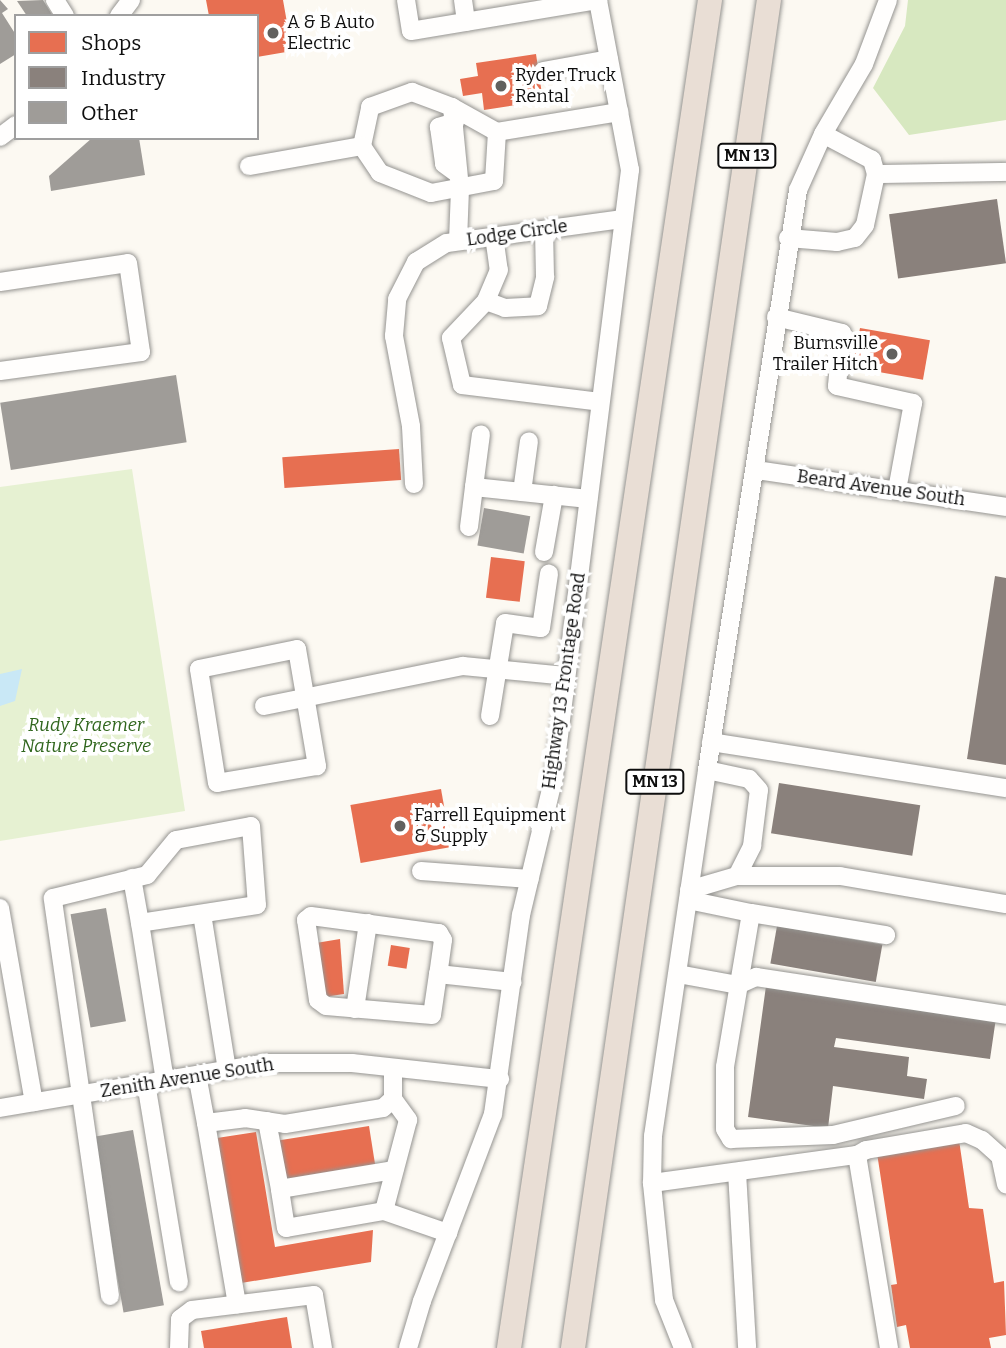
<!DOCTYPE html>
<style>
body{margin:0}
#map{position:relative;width:1006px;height:1348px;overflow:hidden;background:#fcf9f2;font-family:Bitter,serif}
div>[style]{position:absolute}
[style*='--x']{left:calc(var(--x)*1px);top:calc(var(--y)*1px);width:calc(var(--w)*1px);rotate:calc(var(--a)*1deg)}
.green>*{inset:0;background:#e6f1d2}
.forest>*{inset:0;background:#d7e8c0}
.water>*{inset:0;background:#c9e8f6}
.shops>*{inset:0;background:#e76f51;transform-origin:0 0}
.industry>*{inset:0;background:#8a817c;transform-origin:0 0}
.building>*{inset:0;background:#9f9c98;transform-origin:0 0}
.roads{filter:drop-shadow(0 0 2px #959491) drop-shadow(0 0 2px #959491)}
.minor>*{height:18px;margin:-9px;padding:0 9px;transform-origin:9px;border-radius:9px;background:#fffefd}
.highway>*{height:24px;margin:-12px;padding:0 12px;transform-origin:12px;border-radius:12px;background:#e9ded5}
.dots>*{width:19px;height:19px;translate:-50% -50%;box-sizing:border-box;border:4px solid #fff;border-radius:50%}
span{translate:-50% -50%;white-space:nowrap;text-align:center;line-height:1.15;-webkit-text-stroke:7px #fff;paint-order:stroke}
.shield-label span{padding:2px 5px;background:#fff;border:2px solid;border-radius:5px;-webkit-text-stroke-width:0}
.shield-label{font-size:16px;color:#0e0e0e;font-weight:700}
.poi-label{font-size:18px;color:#0e0e0e}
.left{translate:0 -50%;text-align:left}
.right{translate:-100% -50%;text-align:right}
.street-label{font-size:18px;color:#0e0e0e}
.park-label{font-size:18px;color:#30661d;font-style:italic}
.legend{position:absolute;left:14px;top:14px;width:245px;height:126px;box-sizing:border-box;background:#fff;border:2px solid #9f9f9f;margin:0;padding:9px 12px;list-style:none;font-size:21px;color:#0e0e0e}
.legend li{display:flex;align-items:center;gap:14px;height:35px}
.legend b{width:35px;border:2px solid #9f9f9f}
</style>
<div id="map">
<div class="green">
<i style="clip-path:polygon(132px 469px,185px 811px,0 841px,0 487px)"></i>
</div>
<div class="forest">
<i style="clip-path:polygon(908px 0,1006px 0,1006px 120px,909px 135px,873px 88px,905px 26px)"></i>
</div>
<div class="water">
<i style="clip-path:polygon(22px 669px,15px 701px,0 706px,0 674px)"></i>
</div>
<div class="shops">
<i style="clip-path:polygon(206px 0,283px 0,292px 51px,257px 57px,257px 16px,209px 16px)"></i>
<i style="clip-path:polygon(536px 54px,543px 101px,484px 110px,482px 93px,463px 96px,460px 79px,478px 76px,476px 63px)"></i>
<i style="left:860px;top:328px;width:71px;height:40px;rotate:10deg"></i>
<i style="left:399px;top:449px;width:31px;height:117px;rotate:86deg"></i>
<i style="left:491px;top:557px;width:34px;height:41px;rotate:7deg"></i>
<i style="left:441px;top:789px;width:59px;height:92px;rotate:80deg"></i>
<i style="clip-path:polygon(340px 939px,344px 994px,324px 997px,316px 943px)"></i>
<i style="left:391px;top:945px;width:19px;height:21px;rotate:9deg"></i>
<i style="left:369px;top:1126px;width:40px;height:92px;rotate:81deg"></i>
<i style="clip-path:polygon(256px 1132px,275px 1247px,373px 1230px,371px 1262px,241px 1283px,217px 1138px)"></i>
<i style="clip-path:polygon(959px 1140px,969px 1208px,983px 1209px,994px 1283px,1004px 1281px,1006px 1335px,989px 1338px,991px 1348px,910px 1348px,906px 1325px,897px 1327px,891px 1285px,897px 1284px,877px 1153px)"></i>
<i style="clip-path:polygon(287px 1317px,292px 1348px,204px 1348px,201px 1331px)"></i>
</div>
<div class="industry">
<i style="left:997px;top:199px;width:65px;height:109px;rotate:82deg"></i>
<i style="clip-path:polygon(995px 576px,1006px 578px,1006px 765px,967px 759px)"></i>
<i style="left:779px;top:783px;width:143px;height:51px;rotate:9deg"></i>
<i style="left:777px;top:926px;width:107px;height:38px;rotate:10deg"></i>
<i style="clip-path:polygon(766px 986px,996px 1018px,990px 1059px,836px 1038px,834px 1047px,909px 1057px,907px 1076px,927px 1079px,924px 1099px,833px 1086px,828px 1128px,748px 1117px)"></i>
</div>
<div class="building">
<i style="clip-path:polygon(0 0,8px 9px,2px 13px,16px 35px,16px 54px,0 64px)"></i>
<i style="clip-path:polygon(43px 0,53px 16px,27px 16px,17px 1px)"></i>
<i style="clip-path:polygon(92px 138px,139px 138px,145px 175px,51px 191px,49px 176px)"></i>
<i style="left:176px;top:375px;width:68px;height:178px;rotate:81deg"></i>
<i style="left:484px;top:508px;width:47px;height:38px;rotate:10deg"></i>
<i style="left:106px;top:908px;width:115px;height:36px;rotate:80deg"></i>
<i style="left:133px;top:1130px;width:178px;height:41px;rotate:80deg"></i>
</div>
<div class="roads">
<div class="minor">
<i style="--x:55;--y:0;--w:19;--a:58"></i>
<i style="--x:406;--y:0;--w:31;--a:81"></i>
<i style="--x:411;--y:31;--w:190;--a:-9.4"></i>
<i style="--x:463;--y:0;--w:22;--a:82"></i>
<i style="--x:119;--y:16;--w:20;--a:-53"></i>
<i style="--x:543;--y:71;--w:67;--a:-10.3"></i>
<i style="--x:452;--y:107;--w:82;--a:84.4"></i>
<i style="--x:460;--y:189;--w:52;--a:92.2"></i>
<i style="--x:455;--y:122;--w:17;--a:163"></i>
<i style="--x:439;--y:127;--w:37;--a:82"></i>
<i style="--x:444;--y:164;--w:17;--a:36"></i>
<i style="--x:497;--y:132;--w:49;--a:93.5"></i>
<i style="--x:494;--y:181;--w:64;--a:169.2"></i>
<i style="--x:431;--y:193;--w:55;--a:-158.6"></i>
<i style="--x:380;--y:173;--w:32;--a:-124"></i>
<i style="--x:362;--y:146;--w:40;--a:-78"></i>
<i style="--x:370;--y:107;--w:45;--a:-19.7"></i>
<i style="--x:412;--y:92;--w:43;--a:20.6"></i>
<i style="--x:452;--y:107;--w:51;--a:29.1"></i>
<i style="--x:497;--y:132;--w:124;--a:-9.3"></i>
<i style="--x:0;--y:137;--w:20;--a:-37"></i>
<i style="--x:249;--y:166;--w:115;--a:-10"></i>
<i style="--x:876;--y:174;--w:130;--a:-0.9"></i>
<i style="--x:494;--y:236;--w:34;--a:82"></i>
<i style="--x:499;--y:270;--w:34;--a:113"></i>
<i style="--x:486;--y:301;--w:20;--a:20"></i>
<i style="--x:505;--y:308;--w:33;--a:-3"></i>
<i style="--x:538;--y:306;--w:30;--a:-76"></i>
<i style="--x:545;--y:277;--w:47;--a:-91.2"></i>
<i style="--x:788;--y:238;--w:49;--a:4.7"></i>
<i style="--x:837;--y:242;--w:18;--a:-13"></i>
<i style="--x:855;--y:238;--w:16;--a:-52"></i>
<i style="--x:865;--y:225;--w:52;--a:-77.8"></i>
<i style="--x:876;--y:174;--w:15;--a:-106"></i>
<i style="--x:872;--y:160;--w:55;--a:-152"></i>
<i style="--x:0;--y:282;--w:129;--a:-8.4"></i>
<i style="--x:128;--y:263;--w:90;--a:81.7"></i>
<i style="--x:141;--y:352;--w:142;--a:172.3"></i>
<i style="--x:486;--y:301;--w:51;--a:133.4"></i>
<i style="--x:451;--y:338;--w:48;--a:76.8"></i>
<i style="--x:462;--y:385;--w:139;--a:7"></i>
<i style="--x:776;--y:317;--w:68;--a:13.6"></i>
<i style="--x:842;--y:333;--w:53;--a:95.4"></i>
<i style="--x:837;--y:386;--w:78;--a:12.6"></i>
<i style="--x:913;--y:403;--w:88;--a:100.4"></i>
<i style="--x:756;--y:470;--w:253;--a:8.4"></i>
<i style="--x:414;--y:484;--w:58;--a:-93"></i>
<i style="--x:411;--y:426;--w:92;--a:-100.7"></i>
<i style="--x:394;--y:336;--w:37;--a:-85"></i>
<i style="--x:397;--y:299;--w:42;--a:-62.8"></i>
<i style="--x:416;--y:262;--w:36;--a:-32"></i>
<i style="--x:447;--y:243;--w:178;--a:-7.8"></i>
<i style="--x:474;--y:487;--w:53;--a:-82.5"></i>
<i style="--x:522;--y:492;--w:51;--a:-82.2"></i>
<i style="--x:469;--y:527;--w:40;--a:-82.9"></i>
<i style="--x:474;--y:487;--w:115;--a:6"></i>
<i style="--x:544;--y:552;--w:58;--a:-80"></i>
<i style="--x:297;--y:649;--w:119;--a:80.3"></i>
<i style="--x:317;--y:766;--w:101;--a:170.4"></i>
<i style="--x:217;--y:783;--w:115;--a:-99"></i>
<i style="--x:199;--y:669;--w:100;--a:-11.5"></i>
<i style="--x:264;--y:706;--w:203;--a:-11.4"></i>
<i style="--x:463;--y:666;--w:103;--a:5.5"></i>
<i style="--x:490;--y:716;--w:94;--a:-80.8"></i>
<i style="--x:505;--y:623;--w:36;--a:8"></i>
<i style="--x:541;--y:628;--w:55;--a:-81.6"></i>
<i style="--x:711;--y:742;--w:299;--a:8.9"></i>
<i style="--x:421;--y:871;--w:109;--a:4.2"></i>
<i style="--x:737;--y:876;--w:103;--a:0"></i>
<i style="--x:840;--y:876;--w:168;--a:9.6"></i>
<i style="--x:132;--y:878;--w:46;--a:79.9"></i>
<i style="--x:689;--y:890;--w:50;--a:-16.3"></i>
<i style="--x:737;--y:876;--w:34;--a:-63"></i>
<i style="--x:752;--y:846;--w:56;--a:-82.9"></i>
<i style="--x:759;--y:790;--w:15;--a:-132"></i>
<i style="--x:749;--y:779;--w:43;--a:-167.9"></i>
<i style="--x:688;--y:900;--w:64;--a:11.7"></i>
<i style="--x:751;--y:913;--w:156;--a:99.6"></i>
<i style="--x:725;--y:1067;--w:62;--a:90"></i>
<i style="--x:725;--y:1129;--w:12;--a:59"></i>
<i style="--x:731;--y:1139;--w:102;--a:-2.2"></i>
<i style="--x:833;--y:1135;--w:126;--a:-13.3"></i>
<i style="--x:0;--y:908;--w:197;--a:80.1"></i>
<i style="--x:751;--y:913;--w:137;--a:9.3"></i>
<i style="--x:202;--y:914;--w:158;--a:80.9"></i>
<i style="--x:438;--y:974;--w:41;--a:98.3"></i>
<i style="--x:432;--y:1015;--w:106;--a:-175.1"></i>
<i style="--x:326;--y:1006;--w:10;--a:-143"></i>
<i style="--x:318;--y:1000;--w:81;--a:-98.5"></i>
<i style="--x:306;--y:920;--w:6;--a:-39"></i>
<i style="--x:311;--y:916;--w:129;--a:7.6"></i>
<i style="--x:439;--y:933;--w:8;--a:60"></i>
<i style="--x:443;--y:940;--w:34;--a:98"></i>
<i style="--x:438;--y:974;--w:75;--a:6.1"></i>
<i style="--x:678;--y:974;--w:61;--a:10.4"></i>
<i style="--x:738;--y:985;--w:20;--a:-24"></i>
<i style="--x:756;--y:977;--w:253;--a:8.6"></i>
<i style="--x:355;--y:1009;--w:87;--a:-81.4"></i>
<i style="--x:393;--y:1068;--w:31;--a:90"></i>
<i style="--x:393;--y:1099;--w:26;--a:54"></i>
<i style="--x:408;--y:1120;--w:94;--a:104.8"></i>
<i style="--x:384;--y:1211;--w:68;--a:19"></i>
<i style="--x:197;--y:1075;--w:49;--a:79.4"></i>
<i style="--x:206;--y:1123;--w:39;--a:-7"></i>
<i style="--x:245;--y:1118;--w:40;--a:8.5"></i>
<i style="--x:285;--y:1124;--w:99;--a:-9.3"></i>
<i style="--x:383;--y:1108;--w:13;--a:-42"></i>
<i style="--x:146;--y:1083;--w:202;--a:80.6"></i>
<i style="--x:0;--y:1108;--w:271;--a:-9.6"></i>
<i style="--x:267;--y:1063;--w:85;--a:0"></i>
<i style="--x:352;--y:1063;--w:149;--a:6.2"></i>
<i style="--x:267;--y:1121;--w:69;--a:79.2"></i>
<i style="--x:206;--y:1123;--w:184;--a:80.3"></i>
<i style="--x:857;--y:1155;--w:10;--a:-29"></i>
<i style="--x:866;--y:1150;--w:101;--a:-9.6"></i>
<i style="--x:966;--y:1133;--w:17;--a:24"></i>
<i style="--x:982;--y:1140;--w:24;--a:42"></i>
<i style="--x:1000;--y:1156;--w:29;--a:78"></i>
<i style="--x:737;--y:1172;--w:176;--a:86.7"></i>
<i style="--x:652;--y:1183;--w:207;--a:-7.8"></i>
<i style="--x:857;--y:1155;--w:196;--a:80.6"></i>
<i style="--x:384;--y:1211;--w:99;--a:170.2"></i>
<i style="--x:286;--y:1228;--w:39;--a:-99"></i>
<i style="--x:280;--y:1189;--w:116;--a:-9.5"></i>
<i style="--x:110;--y:1296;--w:402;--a:-98.2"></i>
<i style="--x:53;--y:898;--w:97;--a:-13.7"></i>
<i style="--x:147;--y:875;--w:45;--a:-50.4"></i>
<i style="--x:176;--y:840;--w:76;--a:-10.6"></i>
<i style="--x:251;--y:826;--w:79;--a:85.7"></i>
<i style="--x:257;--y:905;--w:118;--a:171.3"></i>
<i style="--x:140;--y:923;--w:159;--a:81"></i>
<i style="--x:179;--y:1348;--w:29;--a:-88"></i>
<i style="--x:180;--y:1319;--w:15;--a:-37"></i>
<i style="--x:192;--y:1310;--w:123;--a:-7"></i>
<i style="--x:314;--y:1295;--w:54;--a:80.4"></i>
<i style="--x:408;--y:1348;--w:49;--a:-73.4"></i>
<i style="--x:422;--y:1301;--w:200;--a:-69.2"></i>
<i style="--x:493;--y:1114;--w:201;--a:-82"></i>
<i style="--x:521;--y:915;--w:143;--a:-76.6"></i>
<i style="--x:554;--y:776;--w:611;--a:-82.85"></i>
<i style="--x:630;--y:170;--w:173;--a:-100.7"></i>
<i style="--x:683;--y:1348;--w:52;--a:-111.6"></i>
<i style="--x:664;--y:1300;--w:118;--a:-95.9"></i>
<i style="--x:652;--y:1183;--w:47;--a:-88.8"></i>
<i style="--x:653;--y:1136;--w:370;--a:-81.6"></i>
<i style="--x:707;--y:770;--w:587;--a:-81.08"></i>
<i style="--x:798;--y:190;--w:61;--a:-65.9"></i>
<i style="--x:823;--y:134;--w:81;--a:-59.6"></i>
<i style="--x:864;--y:64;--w:68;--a:-69.4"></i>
</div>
<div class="highway">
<i style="--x:509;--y:1348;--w:1363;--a:-81.52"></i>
<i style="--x:573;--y:1348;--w:1362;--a:-81.73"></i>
</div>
</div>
<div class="dots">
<i style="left:273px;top:33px;background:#61605e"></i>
<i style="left:501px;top:86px;background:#61605e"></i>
<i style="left:892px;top:354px;background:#61605e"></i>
<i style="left:400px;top:826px;background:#61605e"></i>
</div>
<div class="shield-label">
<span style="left:747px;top:156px">MN 13</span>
<span style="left:655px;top:782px">MN 13</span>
</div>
<div class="poi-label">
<span class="left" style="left:287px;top:33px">A &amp; B Auto<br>Electric</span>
<span class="left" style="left:515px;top:86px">Ryder Truck<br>Rental</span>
<span class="right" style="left:878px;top:354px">Burnsville<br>Trailer Hitch</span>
<span class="left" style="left:414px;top:826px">Farrell Equipment<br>&amp; Supply</span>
</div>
<div class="street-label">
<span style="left:517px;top:233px;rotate:-8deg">Lodge Circle</span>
<span style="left:881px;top:488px;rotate:8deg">Beard Avenue South</span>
<span style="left:564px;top:681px;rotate:-82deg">Highway 13 Frontage Road</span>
<span style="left:187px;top:1078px;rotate:-9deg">Zenith Avenue South</span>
</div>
<div class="park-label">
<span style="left:86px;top:736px">Rudy Kraemer<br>Nature Preserve</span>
</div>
<ul class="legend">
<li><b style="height:19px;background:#e76f51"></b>Shops</li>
<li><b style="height:19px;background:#8a817c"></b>Industry</li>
<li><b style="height:19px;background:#9f9c98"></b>Other</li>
</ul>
</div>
